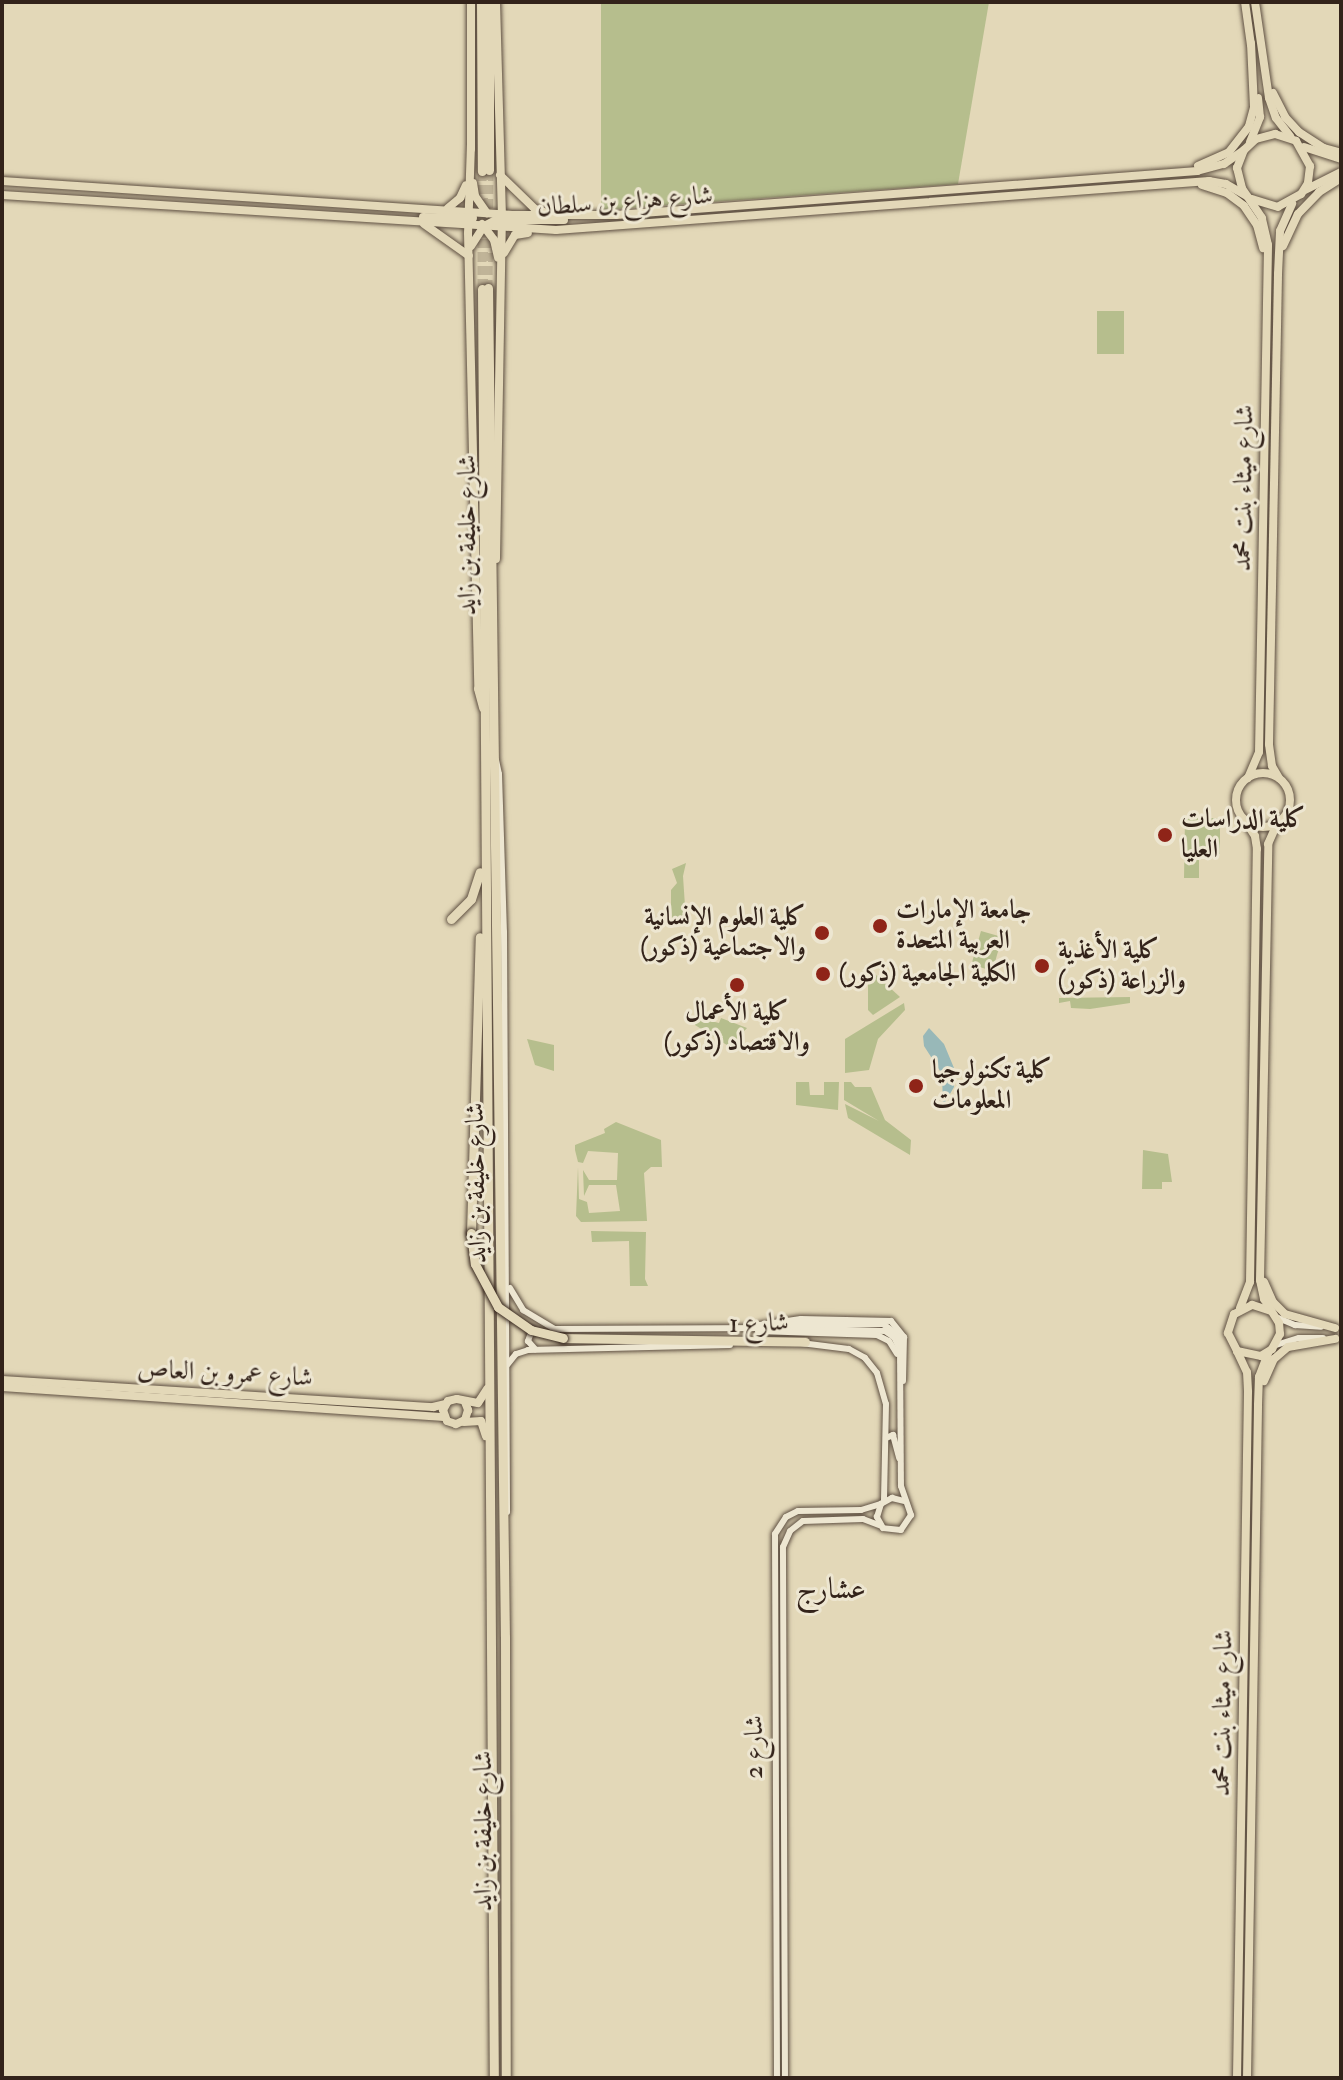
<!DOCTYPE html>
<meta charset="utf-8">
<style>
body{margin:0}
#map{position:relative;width:1343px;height:2080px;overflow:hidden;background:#e3d8b8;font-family:"IM FELL Double Pica",Amiri,serif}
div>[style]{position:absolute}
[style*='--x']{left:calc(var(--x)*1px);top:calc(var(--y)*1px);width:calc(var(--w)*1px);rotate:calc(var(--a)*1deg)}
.green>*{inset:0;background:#b6be8d;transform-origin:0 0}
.water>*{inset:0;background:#98b8b8}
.highway-tunnel>*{height:9px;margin-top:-4.5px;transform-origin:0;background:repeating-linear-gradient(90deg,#c0b498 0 9px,transparent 0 13.5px)}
.roads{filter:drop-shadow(0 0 2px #5f5042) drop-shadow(0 0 2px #5f5042)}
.minor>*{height:6px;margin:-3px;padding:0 3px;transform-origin:3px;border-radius:3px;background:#ede6d1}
.major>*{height:8px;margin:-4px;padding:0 4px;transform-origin:4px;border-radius:4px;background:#e3d8b8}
.major>.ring{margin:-4px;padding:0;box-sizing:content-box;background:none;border:8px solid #e3d8b8;border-radius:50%}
.highway>*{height:9px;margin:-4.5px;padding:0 4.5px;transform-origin:4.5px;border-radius:4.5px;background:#e3d8b8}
.bridges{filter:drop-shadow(0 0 2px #33231a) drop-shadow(0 0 2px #33231a)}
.highway-bridge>*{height:9px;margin:-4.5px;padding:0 4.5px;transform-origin:4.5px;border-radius:4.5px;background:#e3d8b8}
.dots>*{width:22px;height:22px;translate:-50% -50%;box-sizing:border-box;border:4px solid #ede6d1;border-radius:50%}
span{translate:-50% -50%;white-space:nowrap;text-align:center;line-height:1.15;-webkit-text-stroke:6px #ede6d1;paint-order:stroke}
.street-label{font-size:26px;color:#33231a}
.poi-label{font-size:26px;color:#33231a;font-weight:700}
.left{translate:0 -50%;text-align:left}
.right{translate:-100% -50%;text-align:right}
.quarter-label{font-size:30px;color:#33231a}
.frame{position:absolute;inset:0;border:4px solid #33231a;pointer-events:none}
</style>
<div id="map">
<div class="green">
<i style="clip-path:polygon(601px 2px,989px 2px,958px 184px,601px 210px)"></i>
<i style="left:1097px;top:311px;width:27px;height:43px"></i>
<i style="clip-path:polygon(1185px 818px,1220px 818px,1220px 854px,1199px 854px,1199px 878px,1184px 878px)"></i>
<i style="clip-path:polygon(686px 863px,683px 876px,685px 906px,682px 908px,685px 918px,671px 918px,671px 890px,677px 883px,672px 869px)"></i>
<i style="left:981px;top:931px;width:22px;height:35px;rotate:16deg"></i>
<i style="clip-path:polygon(868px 974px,875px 974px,900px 997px,873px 1015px,868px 1010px)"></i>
<i style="clip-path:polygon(1130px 997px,1130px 1003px,1090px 1009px,1071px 1008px,1070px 1001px,1059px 1003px,1059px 998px)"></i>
<i style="clip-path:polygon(904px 1003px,905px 1010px,878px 1039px,869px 1070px,845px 1073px,845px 1039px)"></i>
<i style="clip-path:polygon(695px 1017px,719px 1023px,721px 1018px,747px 1028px,730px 1047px,695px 1025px)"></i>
<i style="clip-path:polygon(527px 1039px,554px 1045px,554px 1071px,535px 1065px)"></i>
<i style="clip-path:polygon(796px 1082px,809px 1082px,810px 1095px,824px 1095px,824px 1082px,839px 1082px,838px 1110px,796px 1105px)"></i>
<i style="clip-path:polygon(844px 1082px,851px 1082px,855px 1087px,871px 1087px,885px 1120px,911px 1140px,910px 1155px,848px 1118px,845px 1104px,879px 1121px,844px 1100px)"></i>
<i style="clip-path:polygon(616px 1122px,661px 1140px,662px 1167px,651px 1167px,644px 1173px,647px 1221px,581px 1222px,576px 1216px,578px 1167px,579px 1199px,587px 1202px,589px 1213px,620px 1211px,616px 1185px,589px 1185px,584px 1196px,583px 1170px,589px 1180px,617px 1180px,618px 1153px,588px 1151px,583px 1163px,578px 1162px,575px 1150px,575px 1145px,605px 1133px,604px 1129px)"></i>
<i style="clip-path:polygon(1143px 1150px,1168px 1154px,1172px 1182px,1162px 1182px,1162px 1189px,1142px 1189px)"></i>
<i style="clip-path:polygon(591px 1231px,646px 1232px,645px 1279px,648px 1286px,630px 1286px,629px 1241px,592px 1242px)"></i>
</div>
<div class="water">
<i style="clip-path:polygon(929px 1028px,944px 1044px,954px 1068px,954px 1087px,943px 1106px,942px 1074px,924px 1046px,923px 1036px)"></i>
</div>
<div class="highway-tunnel">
<i style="--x:482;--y:171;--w:118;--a:90"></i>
<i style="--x:488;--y:288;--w:118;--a:-89.5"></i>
</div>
<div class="roads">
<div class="minor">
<i style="--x:496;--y:760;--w:14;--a:78"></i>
<i style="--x:499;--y:774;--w:158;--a:88.2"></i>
<i style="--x:504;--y:932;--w:580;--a:89.7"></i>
<i style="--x:510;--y:1288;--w:26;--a:59"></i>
<i style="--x:523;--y:1310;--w:37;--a:31"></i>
<i style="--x:555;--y:1329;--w:214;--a:-0.3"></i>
<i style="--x:769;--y:1328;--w:116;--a:1.5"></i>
<i style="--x:885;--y:1331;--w:11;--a:34"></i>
<i style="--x:894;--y:1337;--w:14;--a:65"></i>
<i style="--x:900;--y:1350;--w:136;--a:89.6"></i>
<i style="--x:901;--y:1486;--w:31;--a:71"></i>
<i style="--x:911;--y:1515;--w:18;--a:124"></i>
<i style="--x:901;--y:1530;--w:18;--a:-174"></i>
<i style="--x:883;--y:1528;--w:13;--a:-119"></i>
<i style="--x:877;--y:1517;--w:14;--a:-73"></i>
<i style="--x:881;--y:1504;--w:13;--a:-29"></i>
<i style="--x:892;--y:1498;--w:12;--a:14"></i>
<i style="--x:1276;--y:1317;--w:21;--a:23"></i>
<i style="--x:1295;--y:1325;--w:26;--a:4"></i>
<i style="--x:760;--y:1325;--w:41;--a:-8.3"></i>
<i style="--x:801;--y:1319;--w:90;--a:1.3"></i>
<i style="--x:891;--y:1321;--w:21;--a:51"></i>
<i style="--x:904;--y:1337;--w:44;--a:91.3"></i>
<i style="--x:781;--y:1325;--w:102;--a:-0.6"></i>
<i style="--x:883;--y:1324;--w:17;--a:36"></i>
<i style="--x:897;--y:1334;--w:13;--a:67"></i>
<i style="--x:532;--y:1330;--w:12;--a:110"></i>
<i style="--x:528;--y:1341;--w:11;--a:49"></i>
<i style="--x:758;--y:1331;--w:119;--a:1.9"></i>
<i style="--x:877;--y:1335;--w:13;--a:27"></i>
<i style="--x:889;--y:1341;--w:15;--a:58"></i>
<i style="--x:801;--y:1343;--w:48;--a:7.1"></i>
<i style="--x:849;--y:1349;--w:18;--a:29"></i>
<i style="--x:865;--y:1358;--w:19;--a:51"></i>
<i style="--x:877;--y:1373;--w:32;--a:74"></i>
<i style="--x:886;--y:1404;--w:97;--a:91.2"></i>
<i style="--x:1276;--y:1345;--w:24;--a:-17"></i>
<i style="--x:1299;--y:1338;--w:24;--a:0"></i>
<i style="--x:507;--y:1365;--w:14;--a:-51"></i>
<i style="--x:516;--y:1354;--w:13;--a:-18"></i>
<i style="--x:528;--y:1350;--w:202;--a:-1.4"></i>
<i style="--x:886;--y:1438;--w:8;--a:-23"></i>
<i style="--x:893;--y:1435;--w:24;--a:75"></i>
<i style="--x:777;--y:2078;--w:544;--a:-90.21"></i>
<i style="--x:775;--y:1534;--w:20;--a:-57"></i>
<i style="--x:786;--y:1517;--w:13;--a:-27"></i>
<i style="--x:798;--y:1511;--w:63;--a:-0.9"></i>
<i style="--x:861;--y:1510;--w:21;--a:-17"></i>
<i style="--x:785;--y:2078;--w:531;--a:-90.22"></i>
<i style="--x:783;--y:1547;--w:17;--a:-66"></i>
<i style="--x:790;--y:1531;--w:16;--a:-38"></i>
<i style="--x:803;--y:1521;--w:60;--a:-1.9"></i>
<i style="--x:863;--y:1519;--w:19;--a:21"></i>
</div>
<div class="major">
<i style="--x:471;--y:2;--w:147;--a:90"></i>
<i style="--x:496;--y:2;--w:212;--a:88.4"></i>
<i style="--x:502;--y:214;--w:345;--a:91"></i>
<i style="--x:1245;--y:2;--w:43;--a:82.1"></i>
<i style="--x:1255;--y:2;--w:97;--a:81.7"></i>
<i style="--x:1269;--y:98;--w:21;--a:71"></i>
<i style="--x:1276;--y:118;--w:23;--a:52"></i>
<i style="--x:1273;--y:93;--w:27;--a:63"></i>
<i style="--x:1285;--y:117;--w:21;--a:47"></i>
<i style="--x:1299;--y:132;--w:30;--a:33"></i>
<i style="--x:1324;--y:148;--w:18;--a:16"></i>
<i style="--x:1250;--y:142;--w:27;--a:-68"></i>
<i style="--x:1260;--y:117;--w:19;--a:-96"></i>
<i style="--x:471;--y:144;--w:89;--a:91.9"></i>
<i style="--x:468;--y:233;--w:456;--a:88.7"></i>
<i style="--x:478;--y:689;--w:20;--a:75"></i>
<i style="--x:1304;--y:147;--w:39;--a:18"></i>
<i style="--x:1198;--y:166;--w:34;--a:-24"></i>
<i style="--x:1229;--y:152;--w:33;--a:-52"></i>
<i style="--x:1249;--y:126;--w:20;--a:-75"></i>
<i style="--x:1254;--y:107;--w:64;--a:-92.7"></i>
<i style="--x:500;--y:175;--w:49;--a:44.2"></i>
<i style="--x:535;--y:209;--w:9;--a:18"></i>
<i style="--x:2;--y:181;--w:511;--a:3.81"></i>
<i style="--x:512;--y:215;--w:104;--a:0"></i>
<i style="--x:616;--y:215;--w:583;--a:-4.33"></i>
<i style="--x:1197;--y:171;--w:28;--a:-15"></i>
<i style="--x:1224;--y:164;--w:24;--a:-35"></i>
<i style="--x:473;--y:183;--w:13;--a:81"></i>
<i style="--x:475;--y:196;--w:21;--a:55"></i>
<i style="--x:1202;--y:185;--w:26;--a:18"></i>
<i style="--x:1227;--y:193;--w:21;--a:37"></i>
<i style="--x:1244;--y:206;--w:23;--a:56"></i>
<i style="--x:1257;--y:225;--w:24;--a:75"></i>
<i style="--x:1305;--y:190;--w:40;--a:-26.6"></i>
<i style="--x:2;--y:195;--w:555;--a:3.61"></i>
<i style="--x:556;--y:230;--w:655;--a:-4.29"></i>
<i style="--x:1209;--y:181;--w:17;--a:10"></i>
<i style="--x:1226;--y:184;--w:24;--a:30"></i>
<i style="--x:448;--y:208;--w:16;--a:-40"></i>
<i style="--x:460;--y:198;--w:14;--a:-65"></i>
<i style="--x:423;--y:217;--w:50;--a:1.1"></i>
<i style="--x:424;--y:224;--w:55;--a:35.4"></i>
<i style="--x:482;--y:224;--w:20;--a:53"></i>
<i style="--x:494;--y:240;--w:18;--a:77"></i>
<i style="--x:471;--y:246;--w:24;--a:-57"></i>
<i style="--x:484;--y:226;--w:13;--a:-27"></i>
<i style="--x:496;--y:220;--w:68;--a:0"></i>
<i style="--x:1283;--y:246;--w:35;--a:-65"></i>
<i style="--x:1298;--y:214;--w:30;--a:-46"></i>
<i style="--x:1319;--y:192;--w:26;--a:-32"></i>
<i style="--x:504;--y:253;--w:21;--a:-59"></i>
<i style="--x:515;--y:235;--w:13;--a:-9"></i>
<i class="ring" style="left:1236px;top:773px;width:46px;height:46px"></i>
<i style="--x:1248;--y:778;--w:28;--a:-67"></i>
<i style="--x:1259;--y:752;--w:507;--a:-88.98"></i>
<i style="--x:1268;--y:245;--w:28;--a:-103"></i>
<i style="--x:1262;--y:218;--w:36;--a:-124"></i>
<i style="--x:1242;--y:188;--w:21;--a:-104"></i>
<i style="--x:1237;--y:168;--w:19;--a:-69"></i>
<i style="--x:1244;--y:150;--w:16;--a:-43"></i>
<i style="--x:1256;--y:139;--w:20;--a:-15"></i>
<i style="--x:1275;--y:134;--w:22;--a:18"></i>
<i style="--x:1296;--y:141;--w:29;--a:61"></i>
<i style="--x:1310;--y:166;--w:17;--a:97"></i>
<i style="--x:1308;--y:183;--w:13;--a:122"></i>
<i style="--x:1301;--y:194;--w:26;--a:151"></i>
<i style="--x:1278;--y:207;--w:28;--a:-163"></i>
<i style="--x:1279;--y:778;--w:14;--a:-120"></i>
<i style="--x:1272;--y:766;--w:22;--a:-98"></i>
<i style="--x:1269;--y:744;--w:470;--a:-88.9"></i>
<i style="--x:1278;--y:274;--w:43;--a:-87.3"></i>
<i style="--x:1280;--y:231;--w:30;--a:-66"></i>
<i style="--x:1264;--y:1282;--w:22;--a:66"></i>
<i style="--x:1273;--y:1302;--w:17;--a:45"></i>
<i style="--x:1285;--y:1314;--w:52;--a:15.6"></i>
<i style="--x:1240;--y:1308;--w:28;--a:-69"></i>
<i style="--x:1250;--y:1282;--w:433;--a:-89.1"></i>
<i style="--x:1257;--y:849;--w:13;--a:-99"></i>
<i style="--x:1255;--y:836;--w:20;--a:-123"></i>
<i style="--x:1271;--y:1311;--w:20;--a:-162"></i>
<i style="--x:1252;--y:1305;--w:20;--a:153"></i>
<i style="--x:1234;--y:1314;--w:20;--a:108"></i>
<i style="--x:1228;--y:1333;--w:20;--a:63"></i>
<i style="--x:1237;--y:1351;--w:25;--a:12"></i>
<i style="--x:1261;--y:1356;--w:13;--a:-32"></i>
<i style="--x:1272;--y:1349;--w:17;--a:-62"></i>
<i style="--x:1280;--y:1334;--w:11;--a:-95"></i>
<i style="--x:1279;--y:1323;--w:28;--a:-122"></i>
<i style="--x:1264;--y:1299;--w:19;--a:-102"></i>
<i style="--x:1260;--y:1280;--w:436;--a:-88.9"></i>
<i style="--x:1268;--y:844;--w:24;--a:-66"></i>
<i style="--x:1237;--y:1351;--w:23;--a:65"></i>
<i style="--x:1247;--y:1372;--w:20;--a:87"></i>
<i style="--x:1248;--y:1392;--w:686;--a:90.92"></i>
<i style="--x:2;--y:1380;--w:432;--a:3.6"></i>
<i style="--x:433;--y:1407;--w:12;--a:-14"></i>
<i style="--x:1264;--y:1381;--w:24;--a:-66"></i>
<i style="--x:1274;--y:1359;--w:18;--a:-41"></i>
<i style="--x:1288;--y:1347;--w:48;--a:-9.7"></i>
<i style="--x:2;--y:1387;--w:443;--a:3.9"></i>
<i style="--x:465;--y:1402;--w:9;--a:69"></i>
<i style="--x:468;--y:1410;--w:10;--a:107"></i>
<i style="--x:465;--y:1420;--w:10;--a:156"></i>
<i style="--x:456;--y:1424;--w:9;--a:-162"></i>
<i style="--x:447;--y:1421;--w:12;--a:-110"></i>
<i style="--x:443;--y:1410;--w:10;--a:-61"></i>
<i style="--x:448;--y:1401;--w:9;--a:-13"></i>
<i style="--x:457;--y:1399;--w:21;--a:11"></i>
<i style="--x:478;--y:1403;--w:17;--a:-57"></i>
<i style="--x:464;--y:1422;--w:17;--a:-3"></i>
<i style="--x:481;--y:1421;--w:16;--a:72"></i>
<i style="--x:1247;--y:2078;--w:673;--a:-89.06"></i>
<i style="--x:1258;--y:1405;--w:28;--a:-88"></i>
<i style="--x:1259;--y:1377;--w:26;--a:-69"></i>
</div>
<div class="highway">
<i style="--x:481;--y:2;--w:169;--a:89.7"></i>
<i style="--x:489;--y:2;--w:168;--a:90"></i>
<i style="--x:488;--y:288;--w:1349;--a:89.28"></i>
<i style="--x:505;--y:1637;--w:441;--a:89.9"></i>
<i style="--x:482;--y:289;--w:1789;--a:89.62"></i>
<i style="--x:451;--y:919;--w:28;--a:-45"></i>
<i style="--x:471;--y:899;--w:28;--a:-72"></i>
<i style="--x:471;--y:1233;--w:296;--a:-88.3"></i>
<i style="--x:563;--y:1338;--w:242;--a:0.9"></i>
</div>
</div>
<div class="bridges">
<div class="highway-bridge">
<i style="--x:471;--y:1233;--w:31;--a:83"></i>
<i style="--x:475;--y:1264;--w:49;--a:61.9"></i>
<i style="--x:498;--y:1307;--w:40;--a:34.9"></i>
<i style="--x:531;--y:1330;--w:33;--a:14"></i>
</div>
</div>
<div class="dots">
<i style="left:1165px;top:835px;background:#8f2418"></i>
<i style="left:880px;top:926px;background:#8f2418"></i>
<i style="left:822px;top:933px;background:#8f2418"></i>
<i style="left:1042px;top:966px;background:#8f2418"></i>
<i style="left:823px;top:974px;background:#8f2418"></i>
<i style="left:737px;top:985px;background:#8f2418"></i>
<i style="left:916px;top:1086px;background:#8f2418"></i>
</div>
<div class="street-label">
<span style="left:625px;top:202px;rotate:-4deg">شارع هزاع بن سلطان</span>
<span style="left:1244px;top:488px;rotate:-89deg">شارع ميثاء بنت محمد</span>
<span style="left:468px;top:535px;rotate:-90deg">شارع خليفة بن زايد</span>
<span style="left:477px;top:1183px;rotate:-91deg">شارع خليفة بن زايد</span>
<span style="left:759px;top:1324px;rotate:-2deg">شارع 1</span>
<span style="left:225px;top:1374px;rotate:3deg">شارع عمرو بن العاص</span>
<span style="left:1223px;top:1713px;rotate:-89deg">شارع ميثاء بنت محمد</span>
<span style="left:755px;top:1747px;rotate:-90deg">شارع 2</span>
<span style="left:484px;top:1831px;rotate:-90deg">شارع خليفة بن زايد</span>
</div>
<div class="poi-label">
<span class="left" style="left:1181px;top:835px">كلية الدراسات<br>العليا</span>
<span class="left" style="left:896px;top:926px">جامعة الإمارات<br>العربية المتحدة</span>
<span class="right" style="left:806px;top:933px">كلية العلوم الإنسانية<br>والاجتماعية (ذكور)</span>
<span class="left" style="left:1058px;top:966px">كلية الأغذية<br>والزراعة (ذكور)</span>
<span class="left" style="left:839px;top:974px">الكلية الجامعية (ذكور)</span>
<span style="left:737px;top:1028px">كلية الأعمال<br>والاقتصاد (ذكور)</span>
<span class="left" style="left:932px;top:1086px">كلية تكنولوجيا<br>المعلومات</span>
</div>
<div class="quarter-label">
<span style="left:831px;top:1589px">عشارج</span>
</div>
<div class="frame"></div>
</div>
